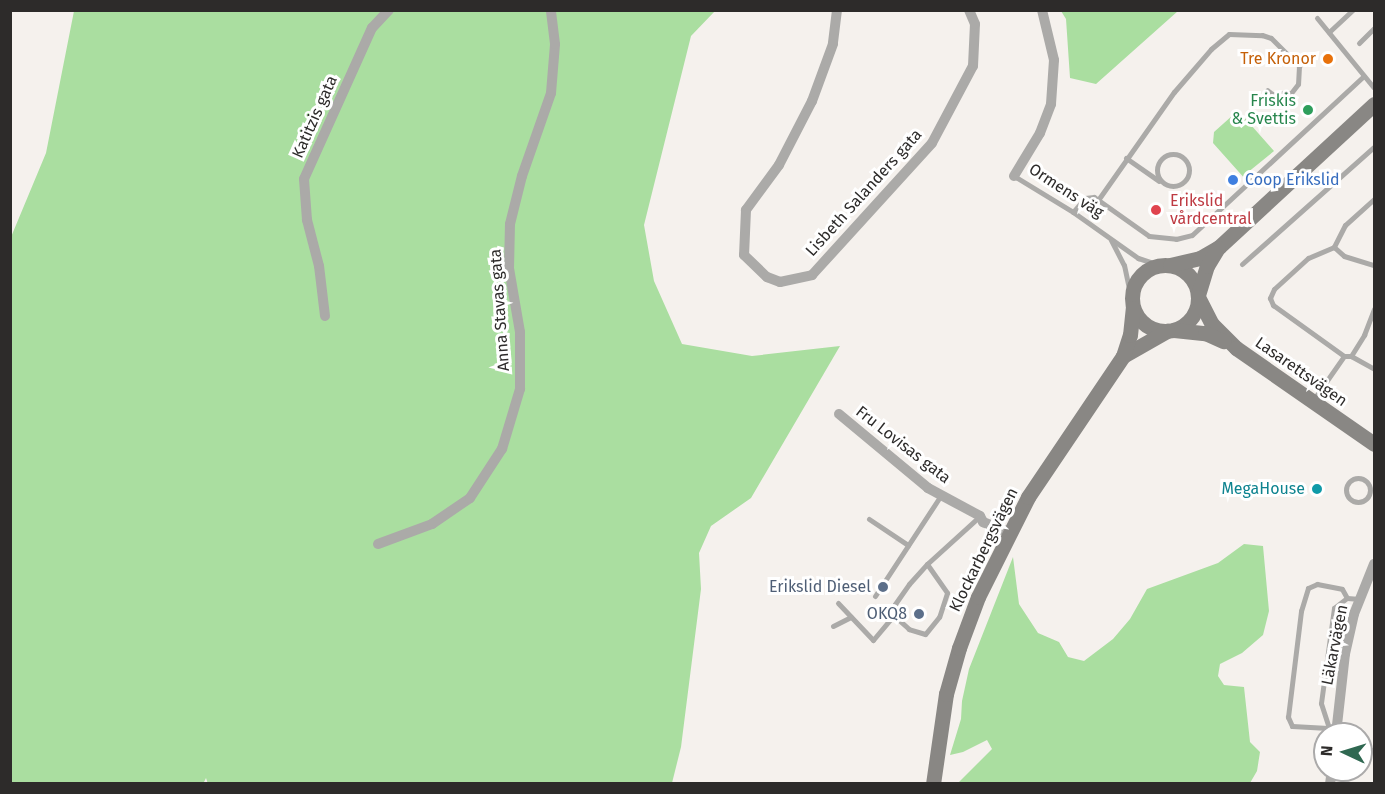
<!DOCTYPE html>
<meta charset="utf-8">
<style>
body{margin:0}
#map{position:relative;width:1385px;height:794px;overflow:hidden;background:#f5f1ed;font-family:"Fira Sans",sans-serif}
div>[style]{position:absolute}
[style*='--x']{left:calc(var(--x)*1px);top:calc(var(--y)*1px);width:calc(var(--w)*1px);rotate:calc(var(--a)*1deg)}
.green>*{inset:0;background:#aadea0}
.service>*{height:5px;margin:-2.5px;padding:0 2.5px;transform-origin:2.5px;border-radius:2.5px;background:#abaaa8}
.service>.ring{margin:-2.5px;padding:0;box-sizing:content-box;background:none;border:5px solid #abaaa8;border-radius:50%}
.minor>*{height:10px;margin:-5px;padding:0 5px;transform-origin:5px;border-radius:5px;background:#abaaa8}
.secondary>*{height:15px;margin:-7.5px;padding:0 7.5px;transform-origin:7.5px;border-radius:7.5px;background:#898784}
.secondary>.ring{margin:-7.5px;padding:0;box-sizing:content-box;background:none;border:15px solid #898784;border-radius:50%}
.dots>*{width:16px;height:16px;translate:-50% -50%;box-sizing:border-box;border:3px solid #fff;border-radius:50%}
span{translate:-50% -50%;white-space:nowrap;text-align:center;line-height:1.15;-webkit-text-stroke:6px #fff;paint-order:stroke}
.food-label{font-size:16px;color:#c56008}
.right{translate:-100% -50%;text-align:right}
.leisure-label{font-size:16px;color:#27864d}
.street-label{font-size:16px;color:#2d2b2a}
.shop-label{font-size:16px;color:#366cbe}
.left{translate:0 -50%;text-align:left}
.health-label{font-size:16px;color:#be3a42}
.culture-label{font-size:16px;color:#0d838f}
.service-label{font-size:16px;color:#4e5e75}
.frame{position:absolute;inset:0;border:12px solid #2d2b2a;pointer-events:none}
.north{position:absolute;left:1313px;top:722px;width:60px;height:60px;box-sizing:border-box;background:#fff;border:2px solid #abaaaa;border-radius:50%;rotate:274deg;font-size:16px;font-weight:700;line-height:24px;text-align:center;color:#2d2b2a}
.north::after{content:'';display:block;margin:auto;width:21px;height:27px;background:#2f6851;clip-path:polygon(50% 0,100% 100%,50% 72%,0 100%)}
</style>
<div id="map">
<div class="green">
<i style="clip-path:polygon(74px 11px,715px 11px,691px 36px,644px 225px,654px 281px,682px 344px,752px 356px,840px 346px,751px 498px,711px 526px,699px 553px,701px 589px,681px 747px,672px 783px,208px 784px,206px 778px,203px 784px,11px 784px,11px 237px,46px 153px)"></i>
<i style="clip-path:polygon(1061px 11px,1178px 11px,1096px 84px,1070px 78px,1066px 19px)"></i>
<i style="clip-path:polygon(1233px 115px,1243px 116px,1274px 151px,1247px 173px,1246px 180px,1213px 143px,1214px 132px)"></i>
<i style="clip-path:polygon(1244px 544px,1263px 546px,1269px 611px,1263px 635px,1242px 653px,1220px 664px,1218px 676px,1224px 685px,1244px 687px,1250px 742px,1260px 752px,1257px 771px,1250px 783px,958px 783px,992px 749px,987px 740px,963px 752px,950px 755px,961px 719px,962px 701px,969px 669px,1013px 557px,1019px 604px,1038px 633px,1059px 642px,1068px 657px,1084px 661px,1113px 639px,1130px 619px,1147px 589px,1218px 563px)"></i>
</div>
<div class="service">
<i style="--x:1317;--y:18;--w:90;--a:50.8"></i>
<i style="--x:1329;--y:32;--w:33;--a:-43"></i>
<i style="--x:1359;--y:43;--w:21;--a:-45"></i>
<i class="ring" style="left:1157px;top:154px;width:27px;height:27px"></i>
<i style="--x:1126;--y:158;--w:40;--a:34.9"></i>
<i style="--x:1014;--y:176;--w:69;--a:31.4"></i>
<i style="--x:1073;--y:212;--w:80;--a:35.3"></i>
<i style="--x:1138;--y:258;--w:22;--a:18"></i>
<i style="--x:1374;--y:199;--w:39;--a:138"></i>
<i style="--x:1345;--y:225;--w:25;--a:117"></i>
<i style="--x:1334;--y:247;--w:28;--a:157"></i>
<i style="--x:1308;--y:258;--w:46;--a:137.6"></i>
<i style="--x:1274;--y:289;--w:10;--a:114"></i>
<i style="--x:1270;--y:298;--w:8;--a:67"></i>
<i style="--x:1273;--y:305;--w:87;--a:35.7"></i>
<i style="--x:1344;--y:356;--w:7;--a:0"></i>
<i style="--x:1351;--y:356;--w:25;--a:-58"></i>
<i style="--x:1364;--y:335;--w:28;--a:-69"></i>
<i style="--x:1098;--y:200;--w:132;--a:-54.9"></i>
<i style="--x:1174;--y:92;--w:57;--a:-49.3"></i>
<i style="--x:1211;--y:49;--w:23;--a:-40"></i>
<i style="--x:1229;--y:34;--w:33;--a:2"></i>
<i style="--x:1262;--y:35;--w:9;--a:18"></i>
<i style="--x:1271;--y:38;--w:40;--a:45"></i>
<i style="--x:1299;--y:66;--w:18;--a:93"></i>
<i style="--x:1298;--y:84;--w:11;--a:128"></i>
<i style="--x:1291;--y:93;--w:19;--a:177"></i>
<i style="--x:1272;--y:94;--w:6;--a:-141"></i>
<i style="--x:1073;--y:212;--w:18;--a:-49"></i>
<i style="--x:1085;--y:198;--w:9;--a:-6"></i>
<i style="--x:1094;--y:197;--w:67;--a:35.3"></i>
<i style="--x:1149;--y:236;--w:27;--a:6"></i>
<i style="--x:1176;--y:239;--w:16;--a:-14"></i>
<i style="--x:1192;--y:235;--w:234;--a:-42.8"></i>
<i style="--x:1111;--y:240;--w:28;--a:63"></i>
<i style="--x:1124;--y:265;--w:40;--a:78"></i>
<i style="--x:1334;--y:247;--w:13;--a:42"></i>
<i style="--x:1344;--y:256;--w:31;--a:17"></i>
<i style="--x:1242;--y:264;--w:176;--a:-41.6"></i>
<i style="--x:1351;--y:356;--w:26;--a:29"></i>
<i style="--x:1314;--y:399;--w:52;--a:-55.1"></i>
<i class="ring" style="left:1346px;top:478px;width:19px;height:19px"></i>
<i style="--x:869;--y:519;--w:47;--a:33.7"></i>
<i style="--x:927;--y:564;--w:35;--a:55"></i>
<i style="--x:947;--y:593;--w:25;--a:108"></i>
<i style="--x:939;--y:617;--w:22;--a:129"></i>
<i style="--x:925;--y:634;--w:17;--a:-163"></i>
<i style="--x:909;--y:629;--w:13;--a:-138"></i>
<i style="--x:899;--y:620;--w:16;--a:-104"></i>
<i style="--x:895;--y:604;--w:24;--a:-55"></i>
<i style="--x:909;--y:584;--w:27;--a:-48"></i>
<i style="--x:927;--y:564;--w:72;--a:-42.2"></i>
<i style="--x:875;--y:596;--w:121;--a:-56.8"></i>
<i style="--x:838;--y:603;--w:51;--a:46.6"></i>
<i style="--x:873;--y:640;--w:35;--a:-50"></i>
<i style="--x:833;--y:626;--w:20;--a:-27"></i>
<i style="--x:1328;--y:728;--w:36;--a:-177"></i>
<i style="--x:1292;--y:726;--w:10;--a:-114"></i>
<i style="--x:1288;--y:717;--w:107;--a:-83"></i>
<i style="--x:1301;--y:611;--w:24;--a:-73"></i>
<i style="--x:1308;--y:588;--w:10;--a:-24"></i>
<i style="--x:1317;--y:584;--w:25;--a:11"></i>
<i style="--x:1342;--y:589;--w:10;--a:61"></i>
<i style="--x:1329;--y:728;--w:26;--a:-108"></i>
<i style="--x:1321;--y:703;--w:96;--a:-82.2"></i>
<i style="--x:1334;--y:608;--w:16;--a:-38"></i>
<i style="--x:1347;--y:598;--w:13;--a:4"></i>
<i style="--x:1361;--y:749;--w:13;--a:4"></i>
</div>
<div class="minor">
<i style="--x:837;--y:10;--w:34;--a:97"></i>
<i style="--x:833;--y:44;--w:61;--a:110.2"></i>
<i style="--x:812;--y:101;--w:72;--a:117.3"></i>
<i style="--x:779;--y:165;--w:56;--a:126.3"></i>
<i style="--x:746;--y:210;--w:45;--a:92.5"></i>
<i style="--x:744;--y:255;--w:32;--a:44"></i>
<i style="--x:767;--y:277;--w:14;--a:21"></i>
<i style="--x:780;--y:282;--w:33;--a:-12"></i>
<i style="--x:812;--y:275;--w:178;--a:-47.7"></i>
<i style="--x:932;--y:143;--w:87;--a:-62"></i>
<i style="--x:973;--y:66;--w:42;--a:-87.3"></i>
<i style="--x:975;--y:24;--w:15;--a:-113"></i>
<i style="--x:1014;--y:176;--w:50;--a:-58.8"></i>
<i style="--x:1040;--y:133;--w:31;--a:-69"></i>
<i style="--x:1051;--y:104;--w:44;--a:-86.1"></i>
<i style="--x:1054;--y:60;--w:51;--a:-103.5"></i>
<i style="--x:325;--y:316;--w:50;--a:-96.8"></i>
<i style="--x:319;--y:266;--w:48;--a:-104.6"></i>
<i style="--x:307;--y:220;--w:41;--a:-94.2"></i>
<i style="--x:304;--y:179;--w:166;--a:-65.8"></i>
<i style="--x:372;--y:28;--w:25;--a:-47"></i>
<i style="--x:839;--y:414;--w:116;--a:39.7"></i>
<i style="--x:928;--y:488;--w:59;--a:28.3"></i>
<i style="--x:980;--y:516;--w:7;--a:63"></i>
<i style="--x:983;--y:522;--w:29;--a:22"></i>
<i style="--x:378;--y:544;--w:58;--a:-20.3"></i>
<i style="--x:432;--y:524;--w:46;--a:-34.4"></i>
<i style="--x:470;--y:498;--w:59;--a:-56.9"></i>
<i style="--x:502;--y:449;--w:63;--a:-73.3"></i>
<i style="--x:520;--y:389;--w:57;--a:-90"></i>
<i style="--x:520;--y:332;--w:65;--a:-99.8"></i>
<i style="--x:509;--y:268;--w:44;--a:-88.7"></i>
<i style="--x:510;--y:224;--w:49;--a:-76"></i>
<i style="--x:522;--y:176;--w:88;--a:-70.7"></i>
<i style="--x:551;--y:93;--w:49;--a:-85.3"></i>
<i style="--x:555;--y:44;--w:34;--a:-97"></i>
<i style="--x:1336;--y:734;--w:81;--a:-83.6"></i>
<i style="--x:1345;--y:654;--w:41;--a:-77.3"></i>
<i style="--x:1354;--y:614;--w:54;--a:-68.2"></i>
<i style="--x:1330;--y:784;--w:14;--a:-82"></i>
</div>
<div class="secondary">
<i class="ring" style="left:1132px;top:265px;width:51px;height:51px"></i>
<i style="--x:1170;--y:265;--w:31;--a:-13"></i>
<i style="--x:1200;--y:258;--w:22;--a:-30"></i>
<i style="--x:1219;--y:247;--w:211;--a:-42.7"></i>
<i style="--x:1198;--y:295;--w:30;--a:-73"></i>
<i style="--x:1207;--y:266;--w:21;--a:-59"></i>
<i style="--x:1198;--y:297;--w:30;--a:63"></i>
<i style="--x:1212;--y:324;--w:34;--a:45"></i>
<i style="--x:1236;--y:348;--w:168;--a:34.8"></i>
<i style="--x:1174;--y:330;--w:31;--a:6"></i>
<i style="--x:1205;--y:333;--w:20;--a:24"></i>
<i style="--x:1123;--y:356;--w:51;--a:-29.6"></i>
<i style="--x:933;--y:784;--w:91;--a:-81.8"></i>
<i style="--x:946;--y:694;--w:48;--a:-74.2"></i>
<i style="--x:959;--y:648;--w:54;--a:-69.6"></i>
<i style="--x:978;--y:597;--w:112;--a:-63.4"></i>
<i style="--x:1028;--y:497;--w:170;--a:-56"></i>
<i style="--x:1123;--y:356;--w:22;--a:-72"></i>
<i style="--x:1130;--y:335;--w:27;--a:-84"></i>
</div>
<div class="dots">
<i style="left:1328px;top:59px;background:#e8710a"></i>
<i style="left:1308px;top:110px;background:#2e9e5b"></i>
<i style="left:1233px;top:180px;background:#3f7fe0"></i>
<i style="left:1156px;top:210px;background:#e0444e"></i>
<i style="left:1317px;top:489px;background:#0f9aa8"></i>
<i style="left:883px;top:587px;background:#5c6f8a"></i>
<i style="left:919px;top:614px;background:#5c6f8a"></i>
</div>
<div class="food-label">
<span class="right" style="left:1316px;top:59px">Tre Kronor</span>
</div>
<div class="leisure-label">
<span class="right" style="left:1296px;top:110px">Friskis<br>&amp; Svettis</span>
</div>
<div class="street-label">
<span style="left:315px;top:117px;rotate:-66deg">Katitzis gata</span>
<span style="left:1066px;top:191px;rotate:33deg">Ormens väg</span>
<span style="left:864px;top:193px;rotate:-48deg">Lisbeth Salanders gata</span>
<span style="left:500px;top:310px;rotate:-94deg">Anna Stavas gata</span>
<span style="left:1301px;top:372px;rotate:35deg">Lasarettsvägen</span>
<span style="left:903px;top:445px;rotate:38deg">Fru Lovisas gata</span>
<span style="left:984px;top:550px;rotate:-64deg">Klockarbergsvägen</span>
<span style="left:1335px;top:645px;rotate:-79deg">Läkarvägen</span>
</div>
<div class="shop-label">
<span class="left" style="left:1245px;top:180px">Coop Erikslid</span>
</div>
<div class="health-label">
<span class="left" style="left:1170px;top:210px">Erikslid<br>vårdcentral</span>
</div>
<div class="culture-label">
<span class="right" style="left:1305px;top:489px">MegaHouse</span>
</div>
<div class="service-label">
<span class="right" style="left:871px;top:587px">Erikslid Diesel</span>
<span class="right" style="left:907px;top:614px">OKQ8</span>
</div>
<div class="frame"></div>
<div class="north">N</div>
</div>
